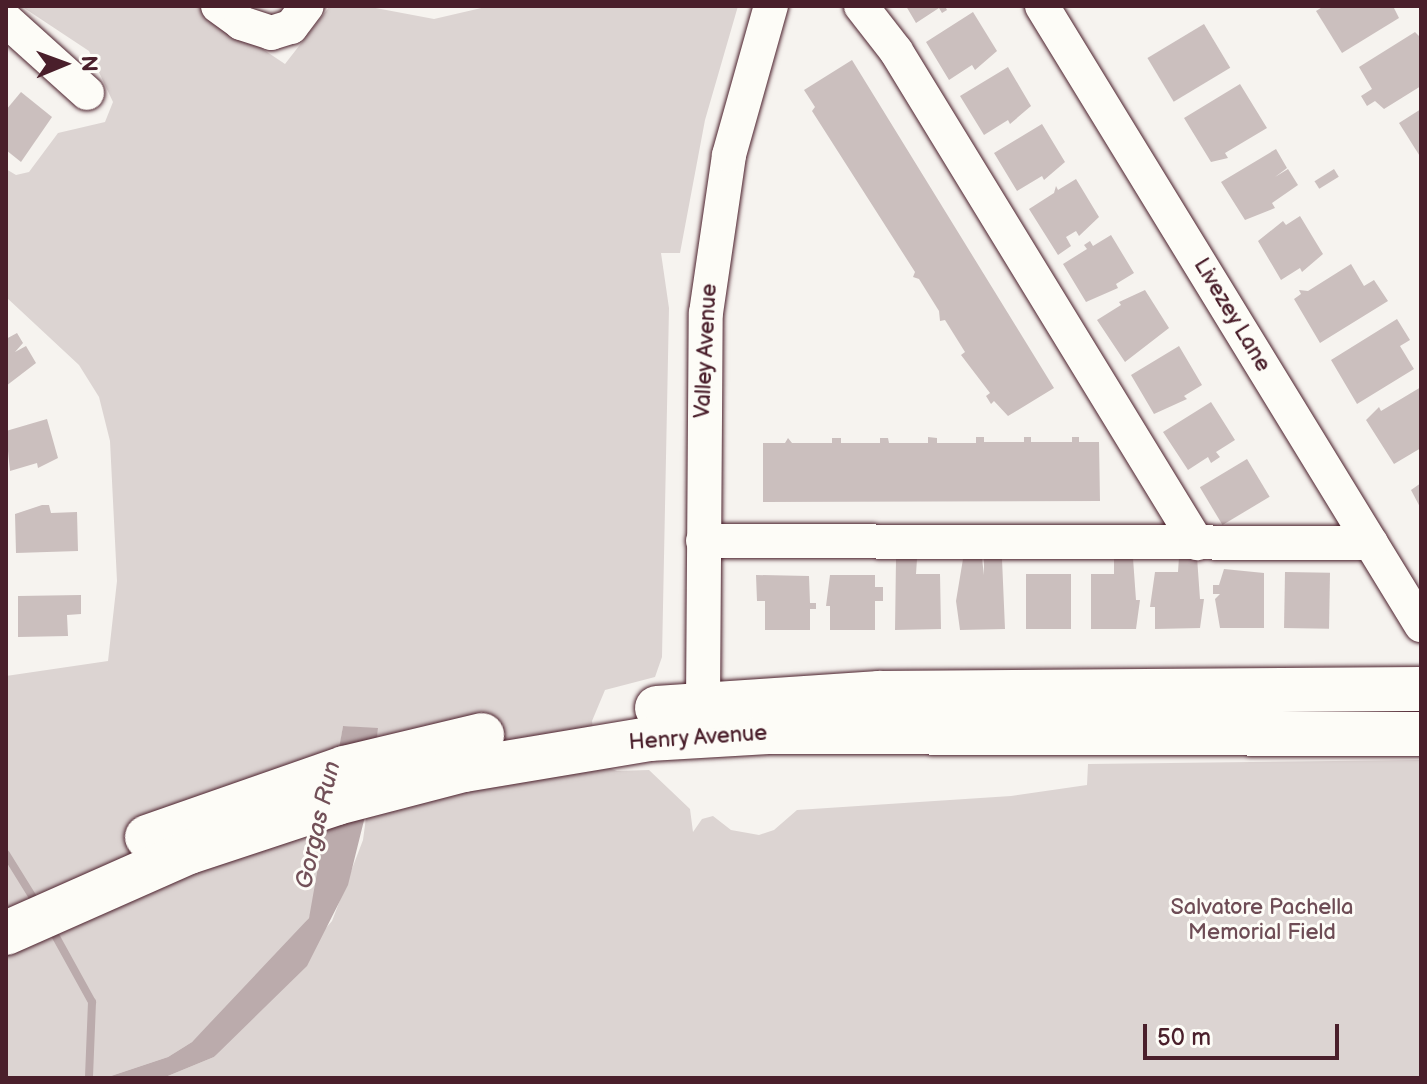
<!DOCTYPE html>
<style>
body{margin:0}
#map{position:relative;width:1427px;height:1084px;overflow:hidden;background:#f6f3ef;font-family:"Balsamiq Sans",sans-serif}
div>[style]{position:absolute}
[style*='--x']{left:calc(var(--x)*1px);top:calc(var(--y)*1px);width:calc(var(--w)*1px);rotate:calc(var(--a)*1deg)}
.green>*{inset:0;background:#dcd4d2}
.water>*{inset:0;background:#bbabac}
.stream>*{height:8px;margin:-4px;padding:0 4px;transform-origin:4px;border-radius:4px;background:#bbabac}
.building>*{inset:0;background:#cbbfbe;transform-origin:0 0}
.roads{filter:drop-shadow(0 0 2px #4a1f2b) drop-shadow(0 0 2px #4a1f2b)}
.minor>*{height:34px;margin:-17px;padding:0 17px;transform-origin:17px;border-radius:17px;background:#fdfcf7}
.major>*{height:44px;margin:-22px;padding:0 22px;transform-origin:22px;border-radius:22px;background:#fdfcf7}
span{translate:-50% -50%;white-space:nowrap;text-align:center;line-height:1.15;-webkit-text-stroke:6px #fdfcf7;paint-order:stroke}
.street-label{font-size:22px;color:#4a1f2b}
.park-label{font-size:22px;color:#6e4c55}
.water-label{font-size:24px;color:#725058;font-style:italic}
.frame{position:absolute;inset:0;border:8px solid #4a1f2b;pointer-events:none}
.north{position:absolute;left:24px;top:24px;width:80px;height:80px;-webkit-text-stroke:6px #fdfcf7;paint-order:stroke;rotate:89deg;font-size:22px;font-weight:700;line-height:32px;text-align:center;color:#4a1f2b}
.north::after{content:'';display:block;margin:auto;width:28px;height:36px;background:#4a1f2b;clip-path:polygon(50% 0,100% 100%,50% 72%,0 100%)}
.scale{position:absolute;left:1143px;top:1024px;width:196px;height:36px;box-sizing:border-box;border:4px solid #4a1f2b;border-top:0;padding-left:10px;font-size:24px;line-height:28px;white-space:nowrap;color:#4a1f2b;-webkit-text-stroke:6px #fdfcf7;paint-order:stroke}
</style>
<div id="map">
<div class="green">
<i style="clip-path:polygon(21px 6px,198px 6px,285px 64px,330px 6px,365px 6px,434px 19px,490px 6px,738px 6px,705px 120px,680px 253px,661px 253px,669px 308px,662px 657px,655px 677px,605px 690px,592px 721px,597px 763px,617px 771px,649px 770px,690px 809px,693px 832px,702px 819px,713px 816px,731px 830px,759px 835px,774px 830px,797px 810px,1011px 796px,1087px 785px,1088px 764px,1421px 760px,1421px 1078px,163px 1078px,214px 1057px,332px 921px,363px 840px,378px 729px,343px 726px,317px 896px,309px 918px,274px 960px,192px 1042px,168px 1057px,105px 1078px,6px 1078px,6px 676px,108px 661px,117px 581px,110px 441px,99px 397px,79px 365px,6px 297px,6px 169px,16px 175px,29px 172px,58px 133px,105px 122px,113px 102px,89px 51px)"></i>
</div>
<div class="water">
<i style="clip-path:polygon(343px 726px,378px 728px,373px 784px,348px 885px,307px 966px,214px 1057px,163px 1078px,105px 1078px,168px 1057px,192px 1042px,309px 918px)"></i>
</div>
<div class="stream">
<i style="--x:6;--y:854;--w:59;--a:58.2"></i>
<i style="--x:50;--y:926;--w:87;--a:61.1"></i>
<i style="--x:92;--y:1002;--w:76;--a:92.3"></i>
</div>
<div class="building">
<i style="clip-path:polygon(906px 6px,945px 6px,947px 10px,942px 13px,939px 8px,916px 23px)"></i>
<i style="clip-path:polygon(1324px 6px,1393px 6px,1399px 18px,1342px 53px,1316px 11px)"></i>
<i style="clip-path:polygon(973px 12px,997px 51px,975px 70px,972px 65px,949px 80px,926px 42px)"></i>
<i style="left:1204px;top:24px;width:51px;height:66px;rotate:59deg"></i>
<i style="clip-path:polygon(1415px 32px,1421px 38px,1421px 86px,1384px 109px,1375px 101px,1367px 106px,1361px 96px,1372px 89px,1359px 67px)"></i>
<i style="clip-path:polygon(852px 60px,1054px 388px,1008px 416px,994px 401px,991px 404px,986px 396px,990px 393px,961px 355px,965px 352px,945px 320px,940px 321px,939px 311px,919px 279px,913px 277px,915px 272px,812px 111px,815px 107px,804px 90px)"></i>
<i style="clip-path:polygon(1008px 67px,1031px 106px,1010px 124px,1008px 120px,984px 135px,960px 96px)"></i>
<i style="clip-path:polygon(1240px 84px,1267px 128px,1225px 153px,1228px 158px,1211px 162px,1184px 118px)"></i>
<i style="clip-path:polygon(21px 92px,52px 117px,21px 162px,6px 150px,6px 110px)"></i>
<i style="clip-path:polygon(1421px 109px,1421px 158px,1399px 123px)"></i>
<i style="clip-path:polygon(1042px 124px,1065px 162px,1044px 180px,1042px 176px,1017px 191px,994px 153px)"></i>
<i style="clip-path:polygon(1276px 149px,1287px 168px,1275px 177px,1288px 169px,1298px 185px,1272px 203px,1275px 208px,1245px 220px,1221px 182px)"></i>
<i style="left:1334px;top:169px;width:9px;height:23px;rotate:58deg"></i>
<i style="clip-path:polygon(1076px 179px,1099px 217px,1079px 236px,1076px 231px,1066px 237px,1071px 246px,1058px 255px,1029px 209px,1054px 193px,1056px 186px,1058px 190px)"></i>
<i style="clip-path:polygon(1300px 216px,1323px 254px,1302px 272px,1300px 268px,1281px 280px,1258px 241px,1283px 221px,1286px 225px)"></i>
<i style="clip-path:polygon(1111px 235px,1134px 273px,1116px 284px,1118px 288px,1086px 302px,1063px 264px,1087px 249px,1084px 245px,1090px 241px,1093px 246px)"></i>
<i style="clip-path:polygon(1351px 264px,1364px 286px,1374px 280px,1388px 301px,1320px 343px,1294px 299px,1301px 294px,1299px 290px,1308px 291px)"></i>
<i style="clip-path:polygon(1145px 290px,1169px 328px,1125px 362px,1097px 320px,1121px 305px,1119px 302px)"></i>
<i style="clip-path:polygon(1397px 319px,1410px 340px,1400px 346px,1414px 369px,1357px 404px,1331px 360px)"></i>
<i style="clip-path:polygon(17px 333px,23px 343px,15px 352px,26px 346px,36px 363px,6px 386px,6px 339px)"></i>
<i style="clip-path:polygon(1179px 346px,1202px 385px,1184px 396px,1187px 399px,1154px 414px,1131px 375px)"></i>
<i style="clip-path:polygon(1421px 387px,1421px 448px,1394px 464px,1366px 420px,1379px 407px,1381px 411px)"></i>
<i style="clip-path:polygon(1211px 402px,1235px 440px,1216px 452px,1220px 457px,1211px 463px,1208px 457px,1188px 470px,1163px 432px)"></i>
<i style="clip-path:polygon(47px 419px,58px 458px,38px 468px,37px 463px,10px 471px,6px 431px)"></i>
<i style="clip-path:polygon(928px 437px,937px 438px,937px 443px,976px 443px,976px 437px,984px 437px,984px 442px,1024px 442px,1024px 437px,1031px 437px,1031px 442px,1072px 442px,1072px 437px,1079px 437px,1079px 442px,1099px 442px,1100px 501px,763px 502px,763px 443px,785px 443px,788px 438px,792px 443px,832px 443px,832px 438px,841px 438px,841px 443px,880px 443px,880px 438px,888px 438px,889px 443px,928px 443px)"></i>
<i style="left:1247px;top:459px;width:44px;height:55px;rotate:59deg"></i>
<i style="clip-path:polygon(1421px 483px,1421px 509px,1411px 490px)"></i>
<i style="clip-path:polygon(42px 505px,49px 505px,51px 513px,77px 512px,78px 551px,16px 553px,15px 514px)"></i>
<i style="clip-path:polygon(1179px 557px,1197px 557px,1200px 599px,1204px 599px,1200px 628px,1155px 629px,1155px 607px,1150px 607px,1155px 572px,1178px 572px)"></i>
<i style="clip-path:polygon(1114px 558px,1133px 558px,1136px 600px,1140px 600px,1136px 629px,1091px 629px,1091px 574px,1114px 574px)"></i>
<i style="clip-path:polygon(896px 559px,917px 559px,916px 574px,940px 574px,941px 629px,895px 630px)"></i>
<i style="clip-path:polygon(963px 559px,982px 559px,984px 575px,984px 559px,1002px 559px,1005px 629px,960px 630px,956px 601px)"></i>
<i style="clip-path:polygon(1224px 569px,1264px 573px,1264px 628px,1220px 628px,1215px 599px,1220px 594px,1213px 594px,1213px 585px,1219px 585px)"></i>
<i style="left:1285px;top:572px;width:45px;height:56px;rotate:1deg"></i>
<i style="left:1026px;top:574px;width:45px;height:55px"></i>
<i style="clip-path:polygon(756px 575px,809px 576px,810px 603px,816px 603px,816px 609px,810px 609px,810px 630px,765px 630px,765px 601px,757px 601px)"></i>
<i style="clip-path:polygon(830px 575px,875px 575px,875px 587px,883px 587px,883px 601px,875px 601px,875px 630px,830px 630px,830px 606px,826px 606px)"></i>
<i style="clip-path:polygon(81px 595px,81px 614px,67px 615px,68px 636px,18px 637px,18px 596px)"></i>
</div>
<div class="roads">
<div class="minor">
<i style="--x:218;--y:6;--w:29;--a:36"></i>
<i style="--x:241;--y:23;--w:32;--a:18"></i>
<i style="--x:271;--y:33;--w:21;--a:-17"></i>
<i style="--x:291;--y:27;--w:26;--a:-53"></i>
<i style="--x:861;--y:6;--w:57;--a:52.1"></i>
<i style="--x:896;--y:51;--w:577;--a:58.54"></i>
<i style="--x:1042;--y:6;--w:726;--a:58.52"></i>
<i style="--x:6;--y:20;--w:109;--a:42"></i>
<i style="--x:703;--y:541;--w:668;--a:0.17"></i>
<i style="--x:703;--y:703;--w:390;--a:-89.6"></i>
<i style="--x:706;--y:313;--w:160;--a:-81.7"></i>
<i style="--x:729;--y:155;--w:155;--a:-74.3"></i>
</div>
<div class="major">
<i style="--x:657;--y:708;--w:223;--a:-3.9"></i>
<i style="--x:879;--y:693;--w:542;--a:-0.42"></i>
<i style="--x:147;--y:837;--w:209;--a:-19.3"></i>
<i style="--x:344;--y:768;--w:142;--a:-13.4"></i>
<i style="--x:6;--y:933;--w:200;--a:-23.9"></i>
<i style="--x:189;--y:852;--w:156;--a:-18.3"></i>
<i style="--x:337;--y:803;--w:131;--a:-14.6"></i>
<i style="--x:464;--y:770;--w:188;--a:-9.5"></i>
<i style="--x:649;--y:739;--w:119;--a:-3.4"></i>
<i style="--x:768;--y:732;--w:653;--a:0.18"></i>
</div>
</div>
<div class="street-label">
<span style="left:1232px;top:315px;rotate:59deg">Livezey Lane</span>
<span style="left:706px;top:351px;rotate:-87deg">Valley Avenue</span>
<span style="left:698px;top:738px;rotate:-4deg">Henry Avenue</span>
</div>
<div class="park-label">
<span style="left:1262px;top:920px">Salvatore Pachella<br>Memorial Field</span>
</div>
<div class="water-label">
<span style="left:318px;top:825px;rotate:-77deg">Gorgas Run</span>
</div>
<div class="frame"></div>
<div class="north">N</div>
<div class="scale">50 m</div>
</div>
